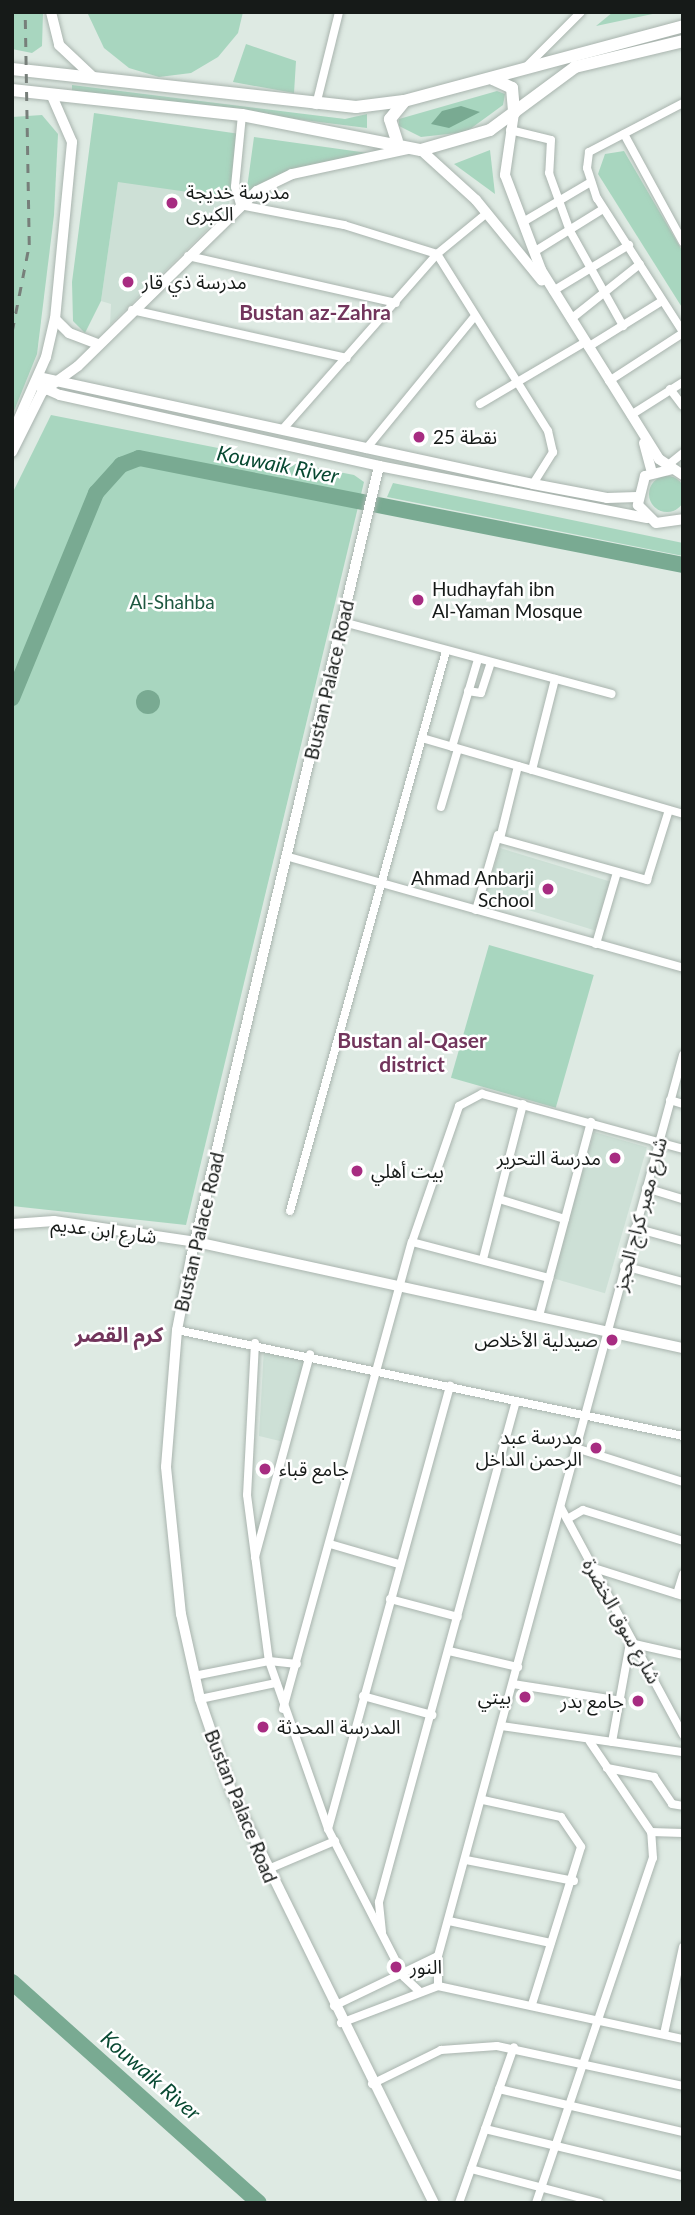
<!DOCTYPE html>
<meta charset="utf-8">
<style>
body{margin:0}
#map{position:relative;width:695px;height:2215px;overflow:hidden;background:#deeae3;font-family:Lato,"Noto Sans Arabic",sans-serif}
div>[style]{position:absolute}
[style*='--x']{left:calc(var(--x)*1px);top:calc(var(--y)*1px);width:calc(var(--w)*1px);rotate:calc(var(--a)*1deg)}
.built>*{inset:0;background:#cde0d6;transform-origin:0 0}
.green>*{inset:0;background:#a8d6bf;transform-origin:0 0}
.round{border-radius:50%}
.water>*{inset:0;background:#79aa92}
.river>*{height:16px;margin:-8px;padding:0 8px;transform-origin:8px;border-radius:8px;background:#79aa92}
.roads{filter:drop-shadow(0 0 2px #a9b4ae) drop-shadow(0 0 2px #a9b4ae)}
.minor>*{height:8px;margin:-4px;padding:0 4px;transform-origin:4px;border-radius:4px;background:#fff}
.tertiary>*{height:10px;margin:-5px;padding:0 5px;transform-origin:5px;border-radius:5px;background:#fff}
.secondary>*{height:10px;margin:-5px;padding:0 5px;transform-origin:5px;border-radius:5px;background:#fff}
.primary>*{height:12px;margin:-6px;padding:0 6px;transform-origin:6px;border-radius:6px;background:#fff}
.rail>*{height:2.5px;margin-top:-1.25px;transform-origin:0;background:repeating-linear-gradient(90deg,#777f7a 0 9px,transparent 0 18px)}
.dots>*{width:19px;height:19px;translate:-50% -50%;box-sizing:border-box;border:4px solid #fff;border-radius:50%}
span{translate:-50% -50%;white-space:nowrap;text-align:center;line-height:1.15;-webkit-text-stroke:5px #fff;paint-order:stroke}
.poi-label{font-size:19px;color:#161a18}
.left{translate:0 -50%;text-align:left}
.right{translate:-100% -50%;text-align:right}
.park-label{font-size:19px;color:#1e5941}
.street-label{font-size:19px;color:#161a18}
.neighbourhood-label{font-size:21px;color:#72355c;font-weight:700}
.water-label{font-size:21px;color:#084932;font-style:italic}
.frame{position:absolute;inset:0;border:14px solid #161a18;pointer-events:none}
</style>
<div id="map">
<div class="built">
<i style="clip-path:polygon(118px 181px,230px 198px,228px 209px,110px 325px,111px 304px,101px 301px)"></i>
<i style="left:500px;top:848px;width:115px;height:51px;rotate:17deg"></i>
<i style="left:594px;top:1132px;width:55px;height:152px;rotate:16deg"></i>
<i style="clip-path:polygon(264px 1348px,307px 1357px,284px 1442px,259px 1436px)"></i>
</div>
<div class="green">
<i style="clip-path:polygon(12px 12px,43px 12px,42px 46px,32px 53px,12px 49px)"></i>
<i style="clip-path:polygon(87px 12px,243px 12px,238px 33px,218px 57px,191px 73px,159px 77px,129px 68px,104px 48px)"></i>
<i style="clip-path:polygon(613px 12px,662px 12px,596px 26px)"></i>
<i style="clip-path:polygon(246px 44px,296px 61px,294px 93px,233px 82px)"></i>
<i style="clip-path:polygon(72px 85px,345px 119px,367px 114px,367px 128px,72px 91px)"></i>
<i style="clip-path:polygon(497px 91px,505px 94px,503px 105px,466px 132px,421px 137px,399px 126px,399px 119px)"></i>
<i style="clip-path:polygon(94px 113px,240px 134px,230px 198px,118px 182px,101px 301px,85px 333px,73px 321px,72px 282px)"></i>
<i style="clip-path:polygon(42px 115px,58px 134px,54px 215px,37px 354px,12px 416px,12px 117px)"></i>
<i style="clip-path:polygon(254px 137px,368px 153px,317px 164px,252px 196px,247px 188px)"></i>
<i style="clip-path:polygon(490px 150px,495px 194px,454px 164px)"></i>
<i style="clip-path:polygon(624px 151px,683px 252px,683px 309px,598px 174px,605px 154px)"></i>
<i style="clip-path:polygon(51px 415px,354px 475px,364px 482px,186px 1225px,12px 1206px,12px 494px)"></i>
<i class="round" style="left:649px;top:476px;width:36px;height:36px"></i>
<i style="clip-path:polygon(393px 483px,683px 543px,683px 556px,387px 497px)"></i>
<i style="left:489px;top:945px;width:109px;height:138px;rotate:16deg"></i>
</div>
<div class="water">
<i style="clip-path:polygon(461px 106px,480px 112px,449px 128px,431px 124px,442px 111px)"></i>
<i class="round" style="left:136px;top:690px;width:24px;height:24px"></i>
</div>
<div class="river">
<i style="--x:12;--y:698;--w:222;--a:-67.7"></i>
<i style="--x:96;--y:493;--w:38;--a:-48"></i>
<i style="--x:121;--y:465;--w:19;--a:-21"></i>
<i style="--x:139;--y:458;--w:554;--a:11.13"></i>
<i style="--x:12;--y:1982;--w:331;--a:41.8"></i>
</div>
<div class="roads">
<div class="minor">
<i style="--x:525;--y:68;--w:79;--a:-45"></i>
<i style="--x:683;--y:103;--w:106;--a:152.5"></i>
<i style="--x:589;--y:152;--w:16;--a:97"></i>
<i style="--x:587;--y:168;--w:32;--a:72"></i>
<i style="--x:597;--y:198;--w:159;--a:57.3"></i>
<i style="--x:316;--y:105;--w:96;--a:-76.1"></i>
<i style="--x:242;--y:115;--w:72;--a:95.6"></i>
<i style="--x:235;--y:187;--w:19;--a:74"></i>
<i style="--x:240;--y:205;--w:106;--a:10.9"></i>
<i style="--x:344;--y:225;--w:97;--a:17.3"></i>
<i style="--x:437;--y:254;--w:209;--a:57.9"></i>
<i style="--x:548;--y:431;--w:22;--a:77"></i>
<i style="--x:553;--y:452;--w:38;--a:122"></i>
<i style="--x:510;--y:130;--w:42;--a:13.7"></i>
<i style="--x:551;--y:140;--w:33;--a:93"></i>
<i style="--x:549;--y:173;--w:62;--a:70.1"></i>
<i style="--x:570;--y:231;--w:109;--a:60.8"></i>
<i style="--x:624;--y:134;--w:123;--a:61.4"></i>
<i style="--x:523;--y:222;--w:79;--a:-30.5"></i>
<i style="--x:537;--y:250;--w:78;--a:-31.8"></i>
<i style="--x:188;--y:256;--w:213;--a:12.7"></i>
<i style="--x:553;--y:291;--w:89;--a:-31.2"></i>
<i style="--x:132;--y:310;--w:220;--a:12.6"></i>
<i style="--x:571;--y:319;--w:88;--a:-38.6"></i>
<i style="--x:588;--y:347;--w:87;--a:-31.9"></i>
<i style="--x:609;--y:381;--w:88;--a:-33"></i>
<i style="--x:670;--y:389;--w:21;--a:53"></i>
<i style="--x:480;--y:404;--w:118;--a:-30.5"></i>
<i style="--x:631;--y:415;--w:62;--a:-32.4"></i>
<i style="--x:282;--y:430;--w:235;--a:-48.6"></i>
<i style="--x:437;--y:254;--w:65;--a:-39.4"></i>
<i style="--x:366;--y:449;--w:171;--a:-50.7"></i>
<i style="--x:668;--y:465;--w:19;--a:-39"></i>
<i style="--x:343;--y:622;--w:278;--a:15"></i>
<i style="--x:468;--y:691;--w:13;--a:9"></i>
<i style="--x:481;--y:693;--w:32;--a:-72"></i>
<i style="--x:422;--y:738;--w:272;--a:16.2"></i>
<i style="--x:452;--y:747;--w:92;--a:-73.5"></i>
<i style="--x:518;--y:766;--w:75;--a:103.9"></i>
<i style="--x:500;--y:839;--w:153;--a:15.6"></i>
<i style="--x:647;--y:880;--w:73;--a:-72.6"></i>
<i style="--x:532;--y:770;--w:94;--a:-75.8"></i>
<i style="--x:441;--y:807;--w:60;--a:-73.7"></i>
<i style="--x:289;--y:857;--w:409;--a:15.7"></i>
<i style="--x:476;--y:910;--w:78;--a:-73.7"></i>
<i style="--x:596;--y:944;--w:75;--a:-73.7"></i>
<i style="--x:670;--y:1100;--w:14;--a:17"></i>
<i style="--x:646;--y:1188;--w:39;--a:17"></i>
<i style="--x:499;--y:1199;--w:69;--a:16.9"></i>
<i style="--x:290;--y:1211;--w:581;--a:-74.43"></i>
<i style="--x:635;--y:1228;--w:50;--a:15.2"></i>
<i style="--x:412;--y:1242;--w:142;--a:14.7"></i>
<i style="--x:483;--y:1259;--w:160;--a:-75.5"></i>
<i style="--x:624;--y:1266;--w:61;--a:15.2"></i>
<i style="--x:539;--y:1316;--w:201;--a:-75"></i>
<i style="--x:177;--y:1330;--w:517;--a:11.83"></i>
<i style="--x:255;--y:1343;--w:152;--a:93"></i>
<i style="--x:247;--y:1495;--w:167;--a:82.5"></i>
<i style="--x:269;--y:1661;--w:178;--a:70.6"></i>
<i style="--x:328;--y:1829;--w:166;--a:62.8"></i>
<i style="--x:404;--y:1977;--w:22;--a:43"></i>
<i style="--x:579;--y:1449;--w:109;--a:17.6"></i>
<i style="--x:561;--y:1508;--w:258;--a:61.7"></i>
<i style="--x:569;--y:1518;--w:16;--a:-30"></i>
<i style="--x:583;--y:1510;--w:105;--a:17.2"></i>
<i style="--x:330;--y:1544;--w:72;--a:16.2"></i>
<i style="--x:255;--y:1557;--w:210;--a:-74.8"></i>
<i style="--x:594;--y:1568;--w:93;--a:17.5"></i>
<i style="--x:677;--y:1594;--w:21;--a:-73"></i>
<i style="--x:390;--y:1599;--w:70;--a:14.8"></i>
<i style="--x:449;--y:1651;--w:71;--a:13.1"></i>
<i style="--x:194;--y:1676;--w:76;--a:-11.3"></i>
<i style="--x:269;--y:1661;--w:28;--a:6"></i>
<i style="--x:513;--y:1684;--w:110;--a:8.9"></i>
<i style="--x:363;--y:1696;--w:72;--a:15.4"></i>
<i style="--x:200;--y:1699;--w:78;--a:-11.9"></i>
<i style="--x:283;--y:1709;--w:484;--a:-74.6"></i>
<i style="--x:412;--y:1242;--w:144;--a:-70.9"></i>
<i style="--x:459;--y:1106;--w:26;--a:-28"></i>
<i style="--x:482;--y:1094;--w:208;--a:15.3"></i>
<i style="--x:502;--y:1726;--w:183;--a:8.2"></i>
<i style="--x:612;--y:1742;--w:101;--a:-79.7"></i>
<i style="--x:630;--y:1643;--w:54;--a:12.8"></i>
<i style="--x:607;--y:1768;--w:48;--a:10.8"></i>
<i style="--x:654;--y:1777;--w:32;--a:56"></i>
<i style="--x:672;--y:1804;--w:11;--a:10"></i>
<i style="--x:483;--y:1800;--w:80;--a:12.3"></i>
<i style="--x:561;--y:1817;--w:36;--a:56"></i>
<i style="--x:581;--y:1847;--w:164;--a:107.3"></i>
<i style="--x:328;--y:1829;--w:460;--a:-74.6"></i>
<i style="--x:651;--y:1832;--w:32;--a:2"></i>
<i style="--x:466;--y:1860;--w:110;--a:11"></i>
<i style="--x:266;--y:1870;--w:75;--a:-22.8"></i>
<i style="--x:449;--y:1921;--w:104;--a:12.2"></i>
<i style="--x:382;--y:1932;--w:30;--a:-96"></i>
<i style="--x:379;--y:1902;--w:519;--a:-74.71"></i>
<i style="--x:438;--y:1986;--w:30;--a:-90"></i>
<i style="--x:438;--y:1956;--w:934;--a:-74.79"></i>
<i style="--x:334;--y:2006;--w:115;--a:-25.7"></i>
<i style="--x:341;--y:2023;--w:104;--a:-20.9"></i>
<i style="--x:438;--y:1986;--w:251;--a:12.2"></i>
<i style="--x:664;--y:2034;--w:89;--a:-77.7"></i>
<i style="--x:372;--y:2084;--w:77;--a:-26.2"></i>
<i style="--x:441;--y:2050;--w:56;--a:-4.1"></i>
<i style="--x:497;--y:2046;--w:190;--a:12.1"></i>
<i style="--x:499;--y:2089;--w:189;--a:13.2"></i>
<i style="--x:485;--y:2129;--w:204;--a:13.4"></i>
<i style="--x:471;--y:2169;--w:133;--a:14.8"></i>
<i style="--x:459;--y:2203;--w:165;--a:-70.6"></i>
<i style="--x:536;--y:2203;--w:364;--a:-71.3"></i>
<i style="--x:653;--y:1858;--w:26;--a:-94"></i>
<i style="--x:651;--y:1832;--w:109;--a:-124.1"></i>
</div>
<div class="tertiary">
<i style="--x:196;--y:1242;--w:498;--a:12.3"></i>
</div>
<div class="secondary">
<i style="--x:51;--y:12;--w:34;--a:76"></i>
<i style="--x:59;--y:45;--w:47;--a:43.3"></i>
<i style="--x:514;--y:113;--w:63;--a:98.3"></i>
<i style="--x:505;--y:175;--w:102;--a:69.2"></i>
<i style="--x:541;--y:270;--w:223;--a:58"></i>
<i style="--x:659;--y:459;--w:29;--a:34"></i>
<i style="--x:421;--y:150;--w:74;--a:42.3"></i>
<i style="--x:476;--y:200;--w:104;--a:50.8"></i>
<i style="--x:55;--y:319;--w:20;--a:45"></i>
<i style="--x:69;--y:333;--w:31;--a:21"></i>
<i style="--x:38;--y:377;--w:506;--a:12.2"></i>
<i style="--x:533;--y:484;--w:75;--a:10.7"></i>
<i style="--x:607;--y:498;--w:30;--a:-2"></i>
<i style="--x:35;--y:384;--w:27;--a:24"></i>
<i style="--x:60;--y:395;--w:327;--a:12.5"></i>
<i style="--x:379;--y:466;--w:273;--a:11"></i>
<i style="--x:12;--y:434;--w:84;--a:-66.2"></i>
<i style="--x:46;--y:357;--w:39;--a:-77"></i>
<i style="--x:55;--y:319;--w:178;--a:-84.5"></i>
<i style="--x:72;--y:142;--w:52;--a:-113.6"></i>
<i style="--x:644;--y:443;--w:30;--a:75"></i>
<i style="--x:12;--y:452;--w:67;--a:-63.4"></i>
<i style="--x:42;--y:392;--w:44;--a:-35.8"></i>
<i style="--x:78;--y:366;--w:250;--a:-44.4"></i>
<i style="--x:257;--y:191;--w:39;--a:-26"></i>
<i style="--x:292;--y:174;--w:119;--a:-12.2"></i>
<i style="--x:379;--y:466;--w:814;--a:103.35"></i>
<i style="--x:191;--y:1258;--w:73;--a:101"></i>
<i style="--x:177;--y:1330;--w:137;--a:94.6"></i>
<i style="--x:166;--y:1467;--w:148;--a:84.2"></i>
<i style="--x:181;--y:1614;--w:87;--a:77.4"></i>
<i style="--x:200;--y:1699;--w:99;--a:71.2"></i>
<i style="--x:232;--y:1793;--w:457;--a:63.8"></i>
<i style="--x:673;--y:469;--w:29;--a:166"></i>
<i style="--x:645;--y:476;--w:30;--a:104"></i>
<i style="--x:638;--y:505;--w:25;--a:45"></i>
<i style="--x:656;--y:523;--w:27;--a:-8"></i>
<i style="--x:12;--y:1224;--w:42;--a:-4.1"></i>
<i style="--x:54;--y:1221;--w:144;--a:8.4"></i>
</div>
<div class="primary">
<i style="--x:12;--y:69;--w:346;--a:6.3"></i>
<i style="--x:356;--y:107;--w:48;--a:-7.1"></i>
<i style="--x:404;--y:101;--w:289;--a:-15"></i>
<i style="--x:493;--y:79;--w:21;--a:25"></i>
<i style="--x:512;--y:88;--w:25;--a:85"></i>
<i style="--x:12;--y:90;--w:231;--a:6.2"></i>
<i style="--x:242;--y:115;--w:182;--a:11.1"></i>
<i style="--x:421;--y:150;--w:72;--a:-16.2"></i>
<i style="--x:490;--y:130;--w:106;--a:-36.5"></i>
<i style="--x:575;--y:67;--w:111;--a:-13.5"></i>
<i style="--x:397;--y:141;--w:23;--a:-108"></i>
<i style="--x:390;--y:119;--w:22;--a:-51"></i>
</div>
</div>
<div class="rail">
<i style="--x:12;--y:331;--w:88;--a:-78.8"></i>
<i style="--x:29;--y:245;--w:233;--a:-91"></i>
</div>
<div class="dots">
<i style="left:172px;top:203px;background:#a72c81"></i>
<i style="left:128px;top:282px;background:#a72c81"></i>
<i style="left:419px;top:437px;background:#a72c81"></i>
<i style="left:418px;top:600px;background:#a72c81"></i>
<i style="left:548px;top:889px;background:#a72c81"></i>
<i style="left:615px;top:1158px;background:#a72c81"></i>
<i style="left:357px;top:1171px;background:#a72c81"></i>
<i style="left:612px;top:1340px;background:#a72c81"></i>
<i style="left:596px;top:1448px;background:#a72c81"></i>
<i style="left:265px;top:1469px;background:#a72c81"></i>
<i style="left:525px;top:1697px;background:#a72c81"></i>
<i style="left:638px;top:1701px;background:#a72c81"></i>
<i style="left:263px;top:1727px;background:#a72c81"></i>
<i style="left:396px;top:1967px;background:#a72c81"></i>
</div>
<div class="poi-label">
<span class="left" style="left:186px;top:203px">مدرسة خديجة<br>الكبرى</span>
<span class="left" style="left:142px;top:282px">مدرسة ذي قار</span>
<span class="left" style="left:433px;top:437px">نقطة 25</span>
<span class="left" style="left:432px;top:600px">Hudhayfah ibn<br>Al-Yaman Mosque</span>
<span class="right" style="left:534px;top:889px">Ahmad Anbarji<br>School</span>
<span class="right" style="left:601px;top:1158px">مدرسة التحرير</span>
<span class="left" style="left:371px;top:1171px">بيت أهلي</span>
<span class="right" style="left:598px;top:1340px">صيدلية اﻷخلاص</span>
<span class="right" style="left:582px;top:1448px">مدرسة عبد<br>الرحمن الداخل</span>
<span class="left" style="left:279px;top:1469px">جامع قباء</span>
<span class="right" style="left:511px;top:1697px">بيتي</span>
<span class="right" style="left:624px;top:1701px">جامع بدر</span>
<span class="left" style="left:277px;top:1727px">المدرسة المحدثة</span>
<span class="left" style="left:410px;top:1967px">النور</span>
</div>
<div class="park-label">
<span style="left:172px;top:602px">Al-Shahba</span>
</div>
<div class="street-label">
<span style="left:329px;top:680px;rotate:-77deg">Bustan Palace Road</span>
<span style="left:640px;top:1214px;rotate:-75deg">شارع معبر كراج الحجز</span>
<span style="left:104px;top:1230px;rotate:7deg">شارع ابن عديم</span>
<span style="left:199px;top:1232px;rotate:-77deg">Bustan Palace Road</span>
<span style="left:622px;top:1621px;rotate:61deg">شارع سوق الخضرة</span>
<span style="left:241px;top:1806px;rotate:68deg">Bustan Palace Road</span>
</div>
<div class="neighbourhood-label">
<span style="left:315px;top:312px">Bustan az-Zahra</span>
<span style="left:412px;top:1052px">Bustan al-Qaser<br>district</span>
<span style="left:119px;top:1334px">كرم القصر</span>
</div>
<div class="water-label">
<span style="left:278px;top:464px;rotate:11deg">Kouwaik River</span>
<span style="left:151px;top:2075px;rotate:41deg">Kouwaik River</span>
</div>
<div class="frame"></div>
</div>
